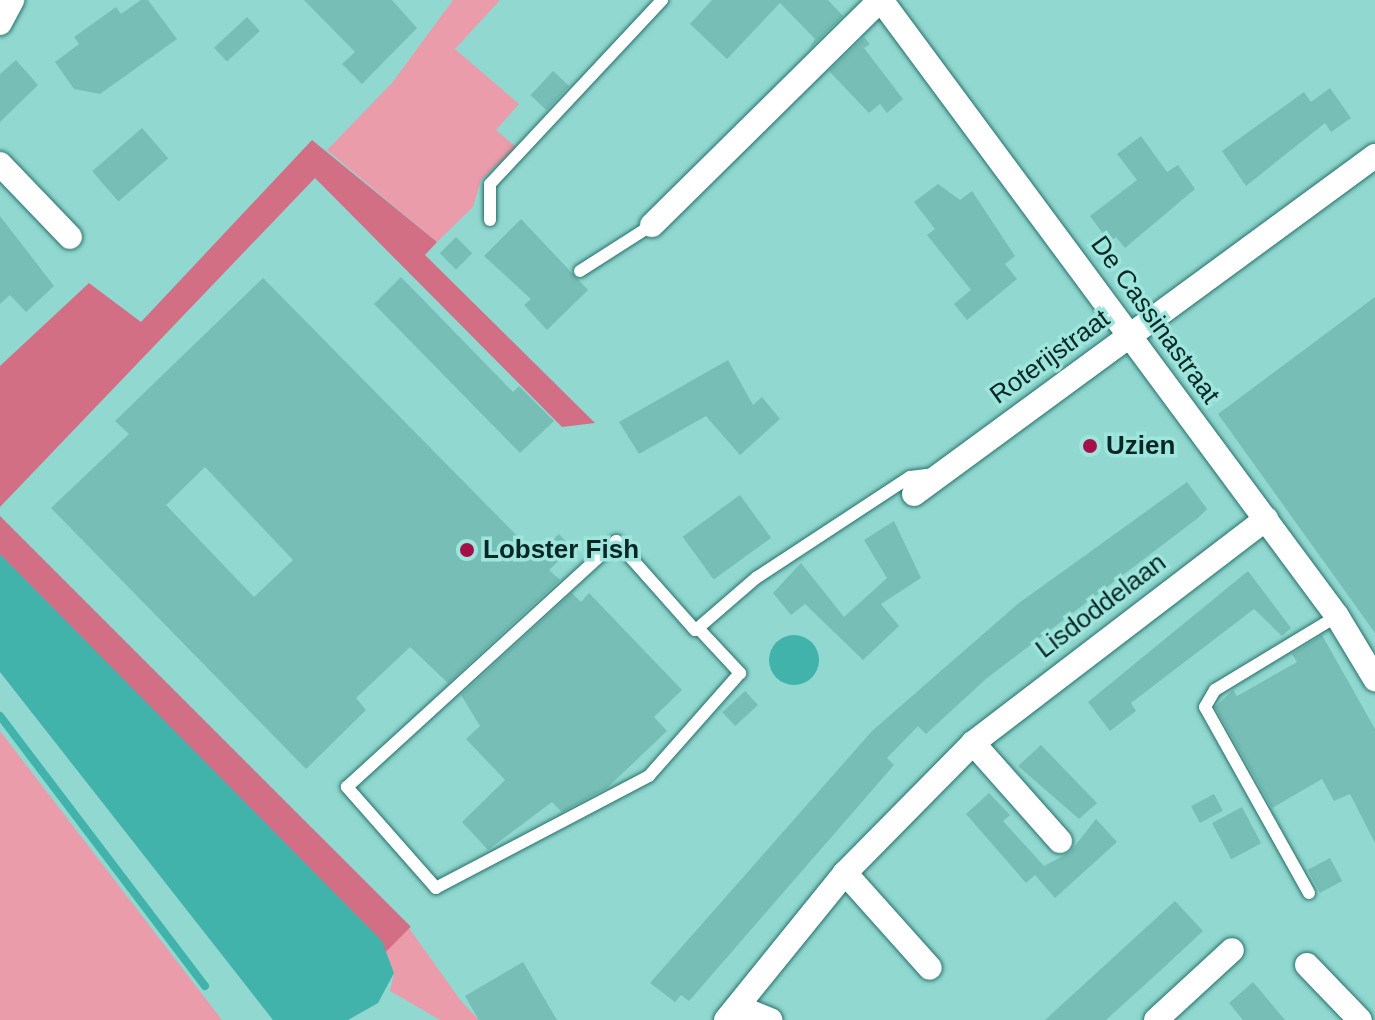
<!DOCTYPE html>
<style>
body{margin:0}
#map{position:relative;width:1375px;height:1020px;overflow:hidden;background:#91d8d0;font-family:Helvetica,sans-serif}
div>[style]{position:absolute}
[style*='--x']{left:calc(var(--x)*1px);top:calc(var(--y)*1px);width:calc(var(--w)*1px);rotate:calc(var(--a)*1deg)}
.green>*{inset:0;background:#ea9cab}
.forest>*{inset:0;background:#d36f84;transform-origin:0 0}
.water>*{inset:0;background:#42b3aa}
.round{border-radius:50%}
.stream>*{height:8px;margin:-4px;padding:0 4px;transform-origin:4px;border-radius:4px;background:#42b3aa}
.building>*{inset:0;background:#77beb7;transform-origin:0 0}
.roads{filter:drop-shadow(0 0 2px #27706a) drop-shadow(0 0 2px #27706a)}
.service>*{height:12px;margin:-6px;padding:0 6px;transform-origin:6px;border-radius:6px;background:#fff}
.minor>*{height:24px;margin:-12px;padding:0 12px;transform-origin:12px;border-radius:12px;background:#fff}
.dots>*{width:22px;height:22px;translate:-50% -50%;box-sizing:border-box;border:4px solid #9ee5dd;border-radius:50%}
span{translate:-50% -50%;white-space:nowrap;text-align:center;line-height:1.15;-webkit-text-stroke:7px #9ee5dd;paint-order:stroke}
.street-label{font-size:26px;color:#082624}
.poi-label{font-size:26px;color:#082624;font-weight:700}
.left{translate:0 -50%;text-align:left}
</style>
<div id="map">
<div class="green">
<i style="clip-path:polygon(453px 0,500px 0,455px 49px,519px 104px,496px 130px,516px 147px,481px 180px,473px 207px,437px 242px,327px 150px,392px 83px)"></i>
<i style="clip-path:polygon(0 731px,222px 1020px,0 1020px)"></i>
<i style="clip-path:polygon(409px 928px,461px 1001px,479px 1020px,440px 1020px,390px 991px,394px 973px,382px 941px)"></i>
</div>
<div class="forest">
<i style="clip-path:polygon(312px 140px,437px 242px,425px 255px,595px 423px,562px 427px,315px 178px,0 507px,0 366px,89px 283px,141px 322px)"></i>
<i style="left:0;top:516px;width:581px;height:38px;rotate:45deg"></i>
</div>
<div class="water">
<i style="clip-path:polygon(0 554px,382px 941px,394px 973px,378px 1003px,348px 1020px,273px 1020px,0 672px)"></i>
<i class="round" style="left:769px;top:635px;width:50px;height:50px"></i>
</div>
<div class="stream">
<i style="--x:0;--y:716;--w:339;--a:52.8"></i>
</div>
<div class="building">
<i style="clip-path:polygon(141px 0,148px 0,177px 39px,100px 94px,74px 89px,55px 62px,79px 44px,74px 37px,116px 7px,121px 14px)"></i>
<i style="clip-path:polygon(304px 0,392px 0,417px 28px,362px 84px,342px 64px,355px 52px)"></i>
<i style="clip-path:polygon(712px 0,828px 0,843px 16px,809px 49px,815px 39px,780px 3px,727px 59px,690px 24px)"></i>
<i style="left:247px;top:17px;width:19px;height:45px;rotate:47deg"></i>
<i style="clip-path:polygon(864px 37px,870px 44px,864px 48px,903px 99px,887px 113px,880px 104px,869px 113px,829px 71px)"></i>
<i style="clip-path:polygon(16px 60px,38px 85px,0 122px,0 74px)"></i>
<i style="left:553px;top:71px;width:22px;height:33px;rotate:43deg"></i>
<i style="clip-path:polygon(1330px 88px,1351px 118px,1331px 132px,1325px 123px,1246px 186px,1222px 151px,1304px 92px,1311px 102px)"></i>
<i style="left:142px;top:128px;width:40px;height:66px;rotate:49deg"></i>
<i style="clip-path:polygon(1141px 136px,1167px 172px,1178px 165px,1195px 189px,1125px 248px,1116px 237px,1109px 242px,1090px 216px,1137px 180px,1117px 154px)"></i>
<i style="clip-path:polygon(938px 184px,960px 200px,972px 191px,1015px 256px,1005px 264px,1017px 279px,967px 320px,954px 304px,971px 290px,927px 235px,935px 229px,914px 202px)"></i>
<i style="clip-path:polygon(0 216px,54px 286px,26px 312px,10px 295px,0 304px)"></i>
<i style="clip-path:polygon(521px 219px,588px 290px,547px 330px,524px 305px,531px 299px,484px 256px)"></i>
<i style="left:456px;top:237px;width:23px;height:23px;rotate:45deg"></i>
<i style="clip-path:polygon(401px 277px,513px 392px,519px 386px,554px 421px,520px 453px,374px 304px)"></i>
<i style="clip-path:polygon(evenodd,263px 278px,536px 555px,559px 534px,572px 548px,549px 570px,560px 580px,448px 683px,410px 647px,356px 698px,366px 710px,306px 769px,51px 508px,129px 434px,115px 421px,263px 278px,205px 467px,293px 560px,254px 597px,166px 505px,205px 467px)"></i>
<i style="clip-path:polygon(1375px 297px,1375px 633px,1218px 414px)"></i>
<i style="clip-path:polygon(728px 360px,753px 405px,762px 397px,780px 419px,740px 455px,706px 416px,639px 454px,619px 422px)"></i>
<i style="clip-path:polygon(1187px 482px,1207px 509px,1198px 518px,987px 678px,926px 734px,918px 726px,887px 758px,894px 765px,689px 1001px,681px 995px,675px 1002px,650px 983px,872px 731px,1019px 603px)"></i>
<i style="left:740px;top:495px;width:53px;height:71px;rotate:54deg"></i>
<i style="clip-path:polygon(894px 521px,921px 578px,881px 604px,899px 626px,863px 660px,805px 604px,791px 615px,773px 593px,801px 563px,844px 617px,887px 578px,864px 540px)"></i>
<i style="clip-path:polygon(1248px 571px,1291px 628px,1282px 636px,1254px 609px,1131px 703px,1136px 711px,1110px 731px,1088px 702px)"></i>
<i style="clip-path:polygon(572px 593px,581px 602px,589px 593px,682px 690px,654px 717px,667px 731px,607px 788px,562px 812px,552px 802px,488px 850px,462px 822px,505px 780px,466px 739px,480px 726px,461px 695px)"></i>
<i style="clip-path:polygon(1322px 635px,1375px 729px,1375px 843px,1350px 794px,1334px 801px,1322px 779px,1272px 808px,1215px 707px,1233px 690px,1237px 696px,1297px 662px,1292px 654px)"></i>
<i style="left:745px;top:691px;width:19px;height:31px;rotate:47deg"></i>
<i style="clip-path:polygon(1041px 745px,1097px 803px,1079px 819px,1018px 766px)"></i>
<i style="clip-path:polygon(989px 793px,1010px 815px,1003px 821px,1044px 866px,1070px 852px,1096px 819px,1117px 842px,1055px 898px,1035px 875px,1026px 883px,966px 814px)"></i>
<i style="left:1214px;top:794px;width:19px;height:26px;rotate:62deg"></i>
<i style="left:1242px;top:807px;width:41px;height:34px;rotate:62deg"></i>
<i style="left:1330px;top:858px;width:26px;height:25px;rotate:62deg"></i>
<i style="clip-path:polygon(1175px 901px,1203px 931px,1161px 970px,1106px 1020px,1045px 1020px)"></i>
<i style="clip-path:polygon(523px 962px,557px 1020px,479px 1020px,465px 996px)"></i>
<i style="clip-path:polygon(1253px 982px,1285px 1020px,1243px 1020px,1229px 1003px)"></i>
</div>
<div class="roads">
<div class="service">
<i style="--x:490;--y:220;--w:36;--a:-90"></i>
<i style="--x:490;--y:184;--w:252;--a:-46.9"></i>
<i style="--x:580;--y:271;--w:85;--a:-32.6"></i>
<i style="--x:698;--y:628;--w:62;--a:47"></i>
<i style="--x:740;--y:673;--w:137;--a:131.5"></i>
<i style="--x:649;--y:776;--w:241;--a:152.3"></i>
<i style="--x:436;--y:888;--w:135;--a:-131.4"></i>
<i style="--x:347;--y:787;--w:365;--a:-42.4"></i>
<i style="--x:616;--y:541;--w:119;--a:48.4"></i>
<i style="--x:695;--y:630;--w:4;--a:-34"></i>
<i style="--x:698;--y:628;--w:77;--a:-40.8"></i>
<i style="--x:756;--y:578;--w:184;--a:-33.3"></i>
<i style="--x:910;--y:477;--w:23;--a:-7"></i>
<i style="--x:1309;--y:893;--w:213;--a:-119.2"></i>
<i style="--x:1205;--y:707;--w:20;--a:-60"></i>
<i style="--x:1215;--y:690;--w:143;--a:-31.2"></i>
</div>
<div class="minor">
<i style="--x:881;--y:0;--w:766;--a:53.49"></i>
<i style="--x:1337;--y:616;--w:74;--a:58.9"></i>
<i style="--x:0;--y:23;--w:26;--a:-62"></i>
<i style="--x:0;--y:164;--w:101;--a:46.2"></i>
<i style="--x:652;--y:225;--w:320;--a:-44.6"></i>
<i style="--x:914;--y:494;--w:572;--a:-36.25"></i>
<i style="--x:973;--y:743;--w:131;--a:48.4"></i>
<i style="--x:845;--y:873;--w:127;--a:48.2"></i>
<i style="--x:1307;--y:965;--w:76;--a:46.1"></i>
<i style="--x:738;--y:1007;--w:35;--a:22"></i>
<i style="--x:726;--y:1020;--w:189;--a:-51"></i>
<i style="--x:845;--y:873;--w:182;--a:-45.4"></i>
<i style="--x:973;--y:743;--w:369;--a:-37.4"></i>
<i style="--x:1156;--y:1020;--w:103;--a:-42.6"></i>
</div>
</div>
<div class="dots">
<i style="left:1090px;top:446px;background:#a61049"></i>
<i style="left:467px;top:550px;background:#a61049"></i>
</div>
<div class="street-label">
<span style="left:1155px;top:320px;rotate:54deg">De Cassinastraat</span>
<span style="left:1050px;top:357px;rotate:-36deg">Roterijstraat</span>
<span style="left:1101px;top:606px;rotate:-37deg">Lisdoddelaan</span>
</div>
<div class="poi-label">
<span class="left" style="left:1106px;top:446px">Uzien</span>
<span class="left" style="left:483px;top:550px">Lobster Fish</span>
</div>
</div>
